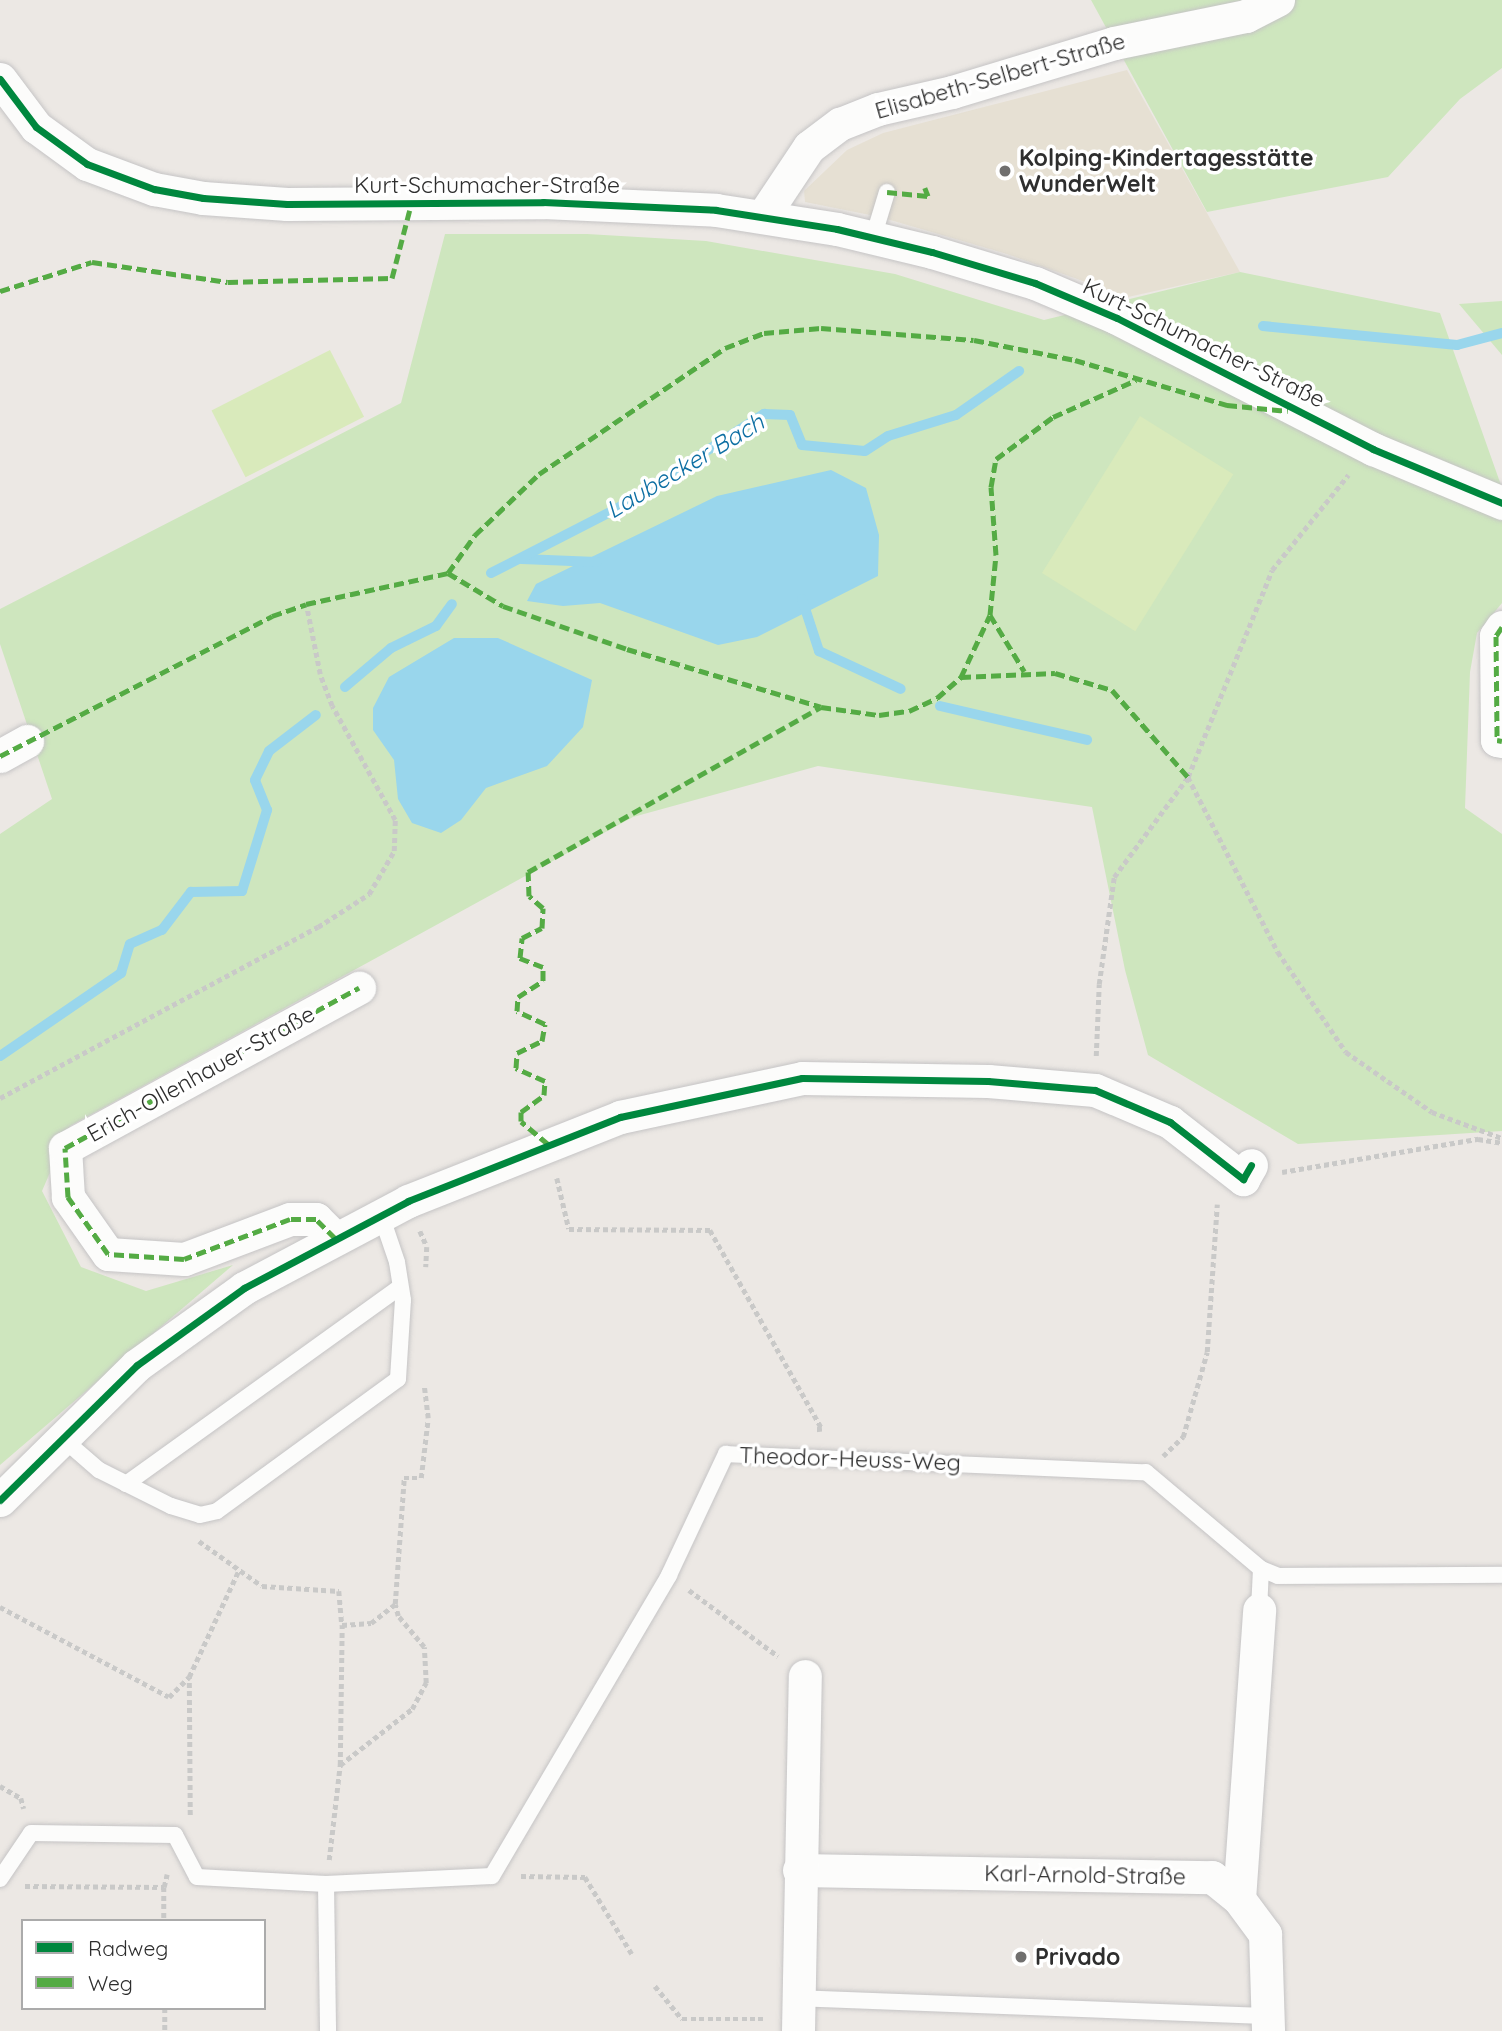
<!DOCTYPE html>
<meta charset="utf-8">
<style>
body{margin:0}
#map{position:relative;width:1502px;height:2031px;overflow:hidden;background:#ece8e4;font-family:Quicksand,sans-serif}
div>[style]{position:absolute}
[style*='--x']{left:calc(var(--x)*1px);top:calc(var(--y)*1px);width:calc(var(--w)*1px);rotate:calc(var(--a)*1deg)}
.education>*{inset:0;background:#e6e0d3}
.green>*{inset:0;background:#cee6be}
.pitch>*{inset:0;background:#d9eabb;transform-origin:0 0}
.water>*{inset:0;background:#99d6ec}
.stream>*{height:10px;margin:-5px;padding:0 5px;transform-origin:5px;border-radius:5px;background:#99d6ec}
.path>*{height:4.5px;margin-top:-2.25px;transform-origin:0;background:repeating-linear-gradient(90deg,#c9c9c8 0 5px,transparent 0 8.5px)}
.roads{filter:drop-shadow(0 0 2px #c5c4c5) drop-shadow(0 0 2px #c5c4c5)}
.lane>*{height:16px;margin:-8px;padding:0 8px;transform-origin:8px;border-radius:8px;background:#fcfcfb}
.street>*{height:33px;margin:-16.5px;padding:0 16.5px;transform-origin:16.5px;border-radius:16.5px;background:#fcfcfb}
.quiet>*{height:5px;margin-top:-2.5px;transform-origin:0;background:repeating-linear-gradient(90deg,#54ab44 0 10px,transparent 0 15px)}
.cycleway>*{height:7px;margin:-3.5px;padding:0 3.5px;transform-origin:3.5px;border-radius:3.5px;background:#00873e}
.dots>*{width:19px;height:19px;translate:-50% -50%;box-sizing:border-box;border:4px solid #fff;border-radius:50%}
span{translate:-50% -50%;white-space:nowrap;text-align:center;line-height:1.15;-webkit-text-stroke:7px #fff;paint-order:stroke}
.street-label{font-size:23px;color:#2e2e2e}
.poi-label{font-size:23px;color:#2e2e2e;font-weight:700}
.left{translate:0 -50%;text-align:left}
.water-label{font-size:24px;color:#0d6fa3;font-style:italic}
.legend{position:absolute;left:21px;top:1919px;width:245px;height:91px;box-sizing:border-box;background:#fff;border:2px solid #ababab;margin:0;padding:9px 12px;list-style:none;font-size:21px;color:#2e2e2e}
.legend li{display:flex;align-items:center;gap:14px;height:35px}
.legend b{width:35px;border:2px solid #ababab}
</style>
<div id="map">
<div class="education">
<i style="clip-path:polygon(1127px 70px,1240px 272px,1128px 297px,1007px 254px,880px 217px,805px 202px,804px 191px,847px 150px,883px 133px)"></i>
</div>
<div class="green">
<i style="clip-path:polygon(1091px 0,1502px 0,1502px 68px,1460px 99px,1388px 177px,1207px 212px)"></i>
<i style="clip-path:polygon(445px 234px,587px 234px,706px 241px,895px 274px,1044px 320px,1240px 272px,1440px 313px,1502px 488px,1502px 603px,1477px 633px,1470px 672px,1465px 808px,1502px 834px,1502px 1131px,1298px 1144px,1148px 1055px,1125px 970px,1092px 807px,818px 766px,633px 817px,70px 1126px,42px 1191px,81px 1267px,146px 1291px,233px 1265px,0 1465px,0 834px,52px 799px,0 644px,0 609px,401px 403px)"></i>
<i style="clip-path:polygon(1502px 301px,1502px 355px,1459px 304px)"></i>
</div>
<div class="pitch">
<i style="left:330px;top:350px;width:75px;height:133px;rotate:63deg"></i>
<i style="left:1140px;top:416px;width:110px;height:185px;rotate:32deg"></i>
</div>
<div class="water">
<i style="clip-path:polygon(831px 470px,866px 488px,879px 535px,878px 576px,757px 637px,718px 645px,600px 603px,563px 606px,527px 601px,536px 584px,717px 496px)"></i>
<i style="clip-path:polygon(454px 638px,498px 638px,592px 680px,583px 727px,547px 766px,486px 788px,461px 820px,441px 833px,412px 823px,398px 799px,394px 760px,373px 730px,373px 708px,389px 677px)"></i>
</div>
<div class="stream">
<i style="--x:1263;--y:326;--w:195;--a:5.6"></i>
<i style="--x:1457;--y:345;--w:47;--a:-14.9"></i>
<i style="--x:522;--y:559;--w:75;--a:2.3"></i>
<i style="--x:491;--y:573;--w:143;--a:-27.1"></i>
<i style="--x:618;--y:508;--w:174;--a:-32.8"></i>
<i style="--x:764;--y:414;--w:26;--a:2"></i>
<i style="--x:790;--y:415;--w:32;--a:68"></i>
<i style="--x:802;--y:445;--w:63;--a:5.4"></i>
<i style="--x:865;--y:451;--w:27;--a:-33"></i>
<i style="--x:888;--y:436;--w:71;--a:-17.2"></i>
<i style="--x:956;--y:415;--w:77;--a:-34.9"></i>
<i style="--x:802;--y:599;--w:55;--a:71.9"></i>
<i style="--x:819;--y:651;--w:90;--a:24.9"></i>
<i style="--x:345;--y:687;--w:60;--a:-40.3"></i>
<i style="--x:391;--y:648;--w:50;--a:-26.1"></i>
<i style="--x:436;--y:626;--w:27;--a:-54"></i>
<i style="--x:940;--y:706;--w:151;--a:13"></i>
<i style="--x:0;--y:1056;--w:147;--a:-34.4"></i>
<i style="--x:121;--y:973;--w:30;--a:-73"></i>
<i style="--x:130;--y:944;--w:35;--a:-24"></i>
<i style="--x:162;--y:930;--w:48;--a:-52.7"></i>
<i style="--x:191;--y:892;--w:51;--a:-1.1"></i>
<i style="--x:242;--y:891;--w:85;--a:-72.8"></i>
<i style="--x:267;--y:810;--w:32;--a:-112"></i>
<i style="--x:255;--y:780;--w:32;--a:-64"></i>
<i style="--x:269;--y:751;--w:59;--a:-37.5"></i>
</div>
<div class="path">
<i style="--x:1188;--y:777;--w:197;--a:62.8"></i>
<i style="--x:1278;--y:952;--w:121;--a:55.8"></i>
<i style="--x:1346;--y:1052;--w:105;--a:34.9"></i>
<i style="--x:1432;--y:1112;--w:75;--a:20.4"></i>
<i style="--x:1096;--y:1056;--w:72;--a:-87.6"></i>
<i style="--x:1099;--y:984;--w:108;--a:-82"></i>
<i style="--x:1114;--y:877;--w:124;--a:-53.5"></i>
<i style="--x:1188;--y:777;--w:223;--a:-67.9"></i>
<i style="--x:1272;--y:570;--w:122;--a:-51.3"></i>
<i style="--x:0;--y:1098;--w:361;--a:-28.3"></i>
<i style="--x:318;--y:927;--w:61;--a:-32.9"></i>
<i style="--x:369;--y:894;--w:50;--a:-59.8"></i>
<i style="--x:394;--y:851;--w:31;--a:-88"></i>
<i style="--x:395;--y:820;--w:130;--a:-118.9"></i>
<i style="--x:332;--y:706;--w:34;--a:-111"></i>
<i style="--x:320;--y:674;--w:71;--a:-101.3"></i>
<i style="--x:1282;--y:1172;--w:199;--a:-9.6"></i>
<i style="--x:1478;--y:1139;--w:24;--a:9"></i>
<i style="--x:557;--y:1178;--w:52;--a:76.8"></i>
<i style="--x:569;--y:1229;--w:141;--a:0.4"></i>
<i style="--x:710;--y:1230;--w:228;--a:60.6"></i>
<i style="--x:822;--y:1429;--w:8;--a:173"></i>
<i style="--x:420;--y:1231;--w:17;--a:66"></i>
<i style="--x:427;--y:1247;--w:20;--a:93"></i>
<i style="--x:1163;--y:1456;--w:28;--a:-44"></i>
<i style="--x:1183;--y:1437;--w:88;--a:-74.2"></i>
<i style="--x:1207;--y:1352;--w:148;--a:-86.1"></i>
<i style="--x:199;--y:1541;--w:77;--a:35.5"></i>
<i style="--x:262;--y:1586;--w:77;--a:3.7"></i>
<i style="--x:339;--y:1591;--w:34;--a:85"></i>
<i style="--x:689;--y:1590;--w:111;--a:36.6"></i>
<i style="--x:0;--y:1607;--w:191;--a:28"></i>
<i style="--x:169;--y:1697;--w:28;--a:-45"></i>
<i style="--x:340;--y:1765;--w:91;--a:-37.9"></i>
<i style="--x:412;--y:1709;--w:30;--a:-62"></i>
<i style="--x:426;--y:1683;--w:36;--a:-93"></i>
<i style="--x:424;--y:1647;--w:40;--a:-130"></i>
<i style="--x:398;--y:1616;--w:12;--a:-104"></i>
<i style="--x:395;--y:1604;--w:126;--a:-85.9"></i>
<i style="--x:404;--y:1478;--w:17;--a:0"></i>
<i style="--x:421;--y:1478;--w:60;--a:-83.3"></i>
<i style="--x:428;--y:1418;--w:31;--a:-97"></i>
<i style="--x:0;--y:1786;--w:24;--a:30"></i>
<i style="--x:21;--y:1798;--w:11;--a:75"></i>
<i style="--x:190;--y:1815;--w:138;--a:-90.4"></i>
<i style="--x:189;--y:1677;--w:116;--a:-65"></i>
<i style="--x:329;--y:1860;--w:96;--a:-83.4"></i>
<i style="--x:340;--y:1765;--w:140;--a:-89.2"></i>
<i style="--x:342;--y:1625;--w:29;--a:-4"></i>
<i style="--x:371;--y:1623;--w:31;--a:-38"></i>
<i style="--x:521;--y:1876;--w:64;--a:0.9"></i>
<i style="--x:585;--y:1877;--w:90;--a:58.6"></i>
<i style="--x:25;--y:1886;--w:139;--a:0.4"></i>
<i style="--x:164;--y:1887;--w:13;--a:-77"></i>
<i style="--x:164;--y:1887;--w:34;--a:90"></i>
<i style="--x:655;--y:1986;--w:43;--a:50.7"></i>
<i style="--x:682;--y:2019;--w:82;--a:0"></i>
<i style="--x:165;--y:2008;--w:23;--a:90"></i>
</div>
<div class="roads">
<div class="lane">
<i style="--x:873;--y:238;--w:48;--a:-73.1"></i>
<i style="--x:62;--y:1438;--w:49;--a:40.9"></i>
<i style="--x:99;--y:1470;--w:80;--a:26.6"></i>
<i style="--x:171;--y:1506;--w:30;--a:17"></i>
<i style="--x:200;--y:1515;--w:17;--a:-13"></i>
<i style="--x:217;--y:1511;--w:224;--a:-36.1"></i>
<i style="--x:398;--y:1379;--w:79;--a:-86.4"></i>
<i style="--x:403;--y:1300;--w:38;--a:-99"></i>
<i style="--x:397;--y:1262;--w:50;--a:-108.8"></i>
<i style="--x:126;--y:1484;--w:337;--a:-35.7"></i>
<i style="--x:1259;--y:1610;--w:41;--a:-87.2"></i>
<i style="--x:0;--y:1879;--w:55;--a:-56"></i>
<i style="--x:31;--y:1833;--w:144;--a:0.8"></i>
<i style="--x:175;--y:1835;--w:47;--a:62.4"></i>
<i style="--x:197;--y:1877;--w:129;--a:3.1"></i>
<i style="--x:326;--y:1884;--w:166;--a:-2.8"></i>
<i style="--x:492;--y:1876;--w:349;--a:-59.5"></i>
<i style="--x:669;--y:1575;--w:134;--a:-64.8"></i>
<i style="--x:726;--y:1454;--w:420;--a:2.5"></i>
<i style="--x:1146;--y:1472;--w:150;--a:40.1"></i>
<i style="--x:1261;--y:1569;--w:18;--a:22"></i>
<i style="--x:1278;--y:1576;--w:224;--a:-0.3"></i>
<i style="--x:326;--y:1884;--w:147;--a:89.2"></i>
<i style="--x:796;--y:1998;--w:474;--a:2.2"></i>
</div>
<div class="street">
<i style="--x:0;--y:79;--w:60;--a:53.1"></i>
<i style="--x:36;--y:127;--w:63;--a:36"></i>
<i style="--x:87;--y:164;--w:72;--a:20.5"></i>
<i style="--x:154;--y:189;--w:50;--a:10.4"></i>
<i style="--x:203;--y:198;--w:84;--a:4.1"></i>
<i style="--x:287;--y:204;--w:256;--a:-0.4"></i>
<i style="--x:543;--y:202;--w:173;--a:2.6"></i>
<i style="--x:716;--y:210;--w:122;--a:8.9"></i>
<i style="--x:837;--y:229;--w:98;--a:13.6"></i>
<i style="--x:932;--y:252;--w:108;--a:16.8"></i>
<i style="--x:1035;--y:283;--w:89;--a:23.1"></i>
<i style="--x:1117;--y:318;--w:288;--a:27.1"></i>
<i style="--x:1373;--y:449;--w:140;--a:22.7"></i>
<i style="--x:763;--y:216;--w:83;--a:-56.3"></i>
<i style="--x:809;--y:147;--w:39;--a:-37"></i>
<i style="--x:840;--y:124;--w:41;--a:-21.5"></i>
<i style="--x:878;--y:109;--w:76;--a:-12.9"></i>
<i style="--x:952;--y:92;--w:169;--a:-16.8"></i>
<i style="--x:1114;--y:43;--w:135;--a:-11.6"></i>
<i style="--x:1246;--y:16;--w:36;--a:-27"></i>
<i style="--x:1502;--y:627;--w:11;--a:124"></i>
<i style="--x:1496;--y:636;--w:104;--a:89.4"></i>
<i style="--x:1497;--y:740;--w:5;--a:11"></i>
<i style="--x:0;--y:756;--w:31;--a:-29"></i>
<i style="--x:335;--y:1238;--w:27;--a:-135"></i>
<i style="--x:316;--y:1219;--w:26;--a:180"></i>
<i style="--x:290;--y:1219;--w:113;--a:159.3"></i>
<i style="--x:184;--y:1259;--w:76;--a:-176.2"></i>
<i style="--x:108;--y:1254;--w:70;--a:-125.1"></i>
<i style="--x:68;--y:1197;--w:49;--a:-93.5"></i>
<i style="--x:65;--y:1148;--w:335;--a:-28.6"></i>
<i style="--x:0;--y:1500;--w:192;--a:-44.6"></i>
<i style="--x:137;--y:1365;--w:132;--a:-35.7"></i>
<i style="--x:244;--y:1288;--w:186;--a:-27.9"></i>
<i style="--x:408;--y:1201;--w:228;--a:-21.6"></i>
<i style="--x:620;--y:1117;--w:186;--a:-12.1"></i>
<i style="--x:802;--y:1078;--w:186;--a:0.9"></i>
<i style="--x:988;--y:1081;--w:107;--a:4.8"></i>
<i style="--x:1095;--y:1090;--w:82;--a:23.1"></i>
<i style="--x:1170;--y:1122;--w:93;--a:38"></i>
<i style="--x:1243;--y:1179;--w:16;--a:-60"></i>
<i style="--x:799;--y:1870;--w:413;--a:1"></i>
<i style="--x:1212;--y:1877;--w:35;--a:39"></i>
<i style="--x:1239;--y:1899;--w:44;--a:53.4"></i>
<i style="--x:1265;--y:1934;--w:97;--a:88.2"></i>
<i style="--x:1239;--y:1899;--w:290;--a:-86"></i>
<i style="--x:798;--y:2031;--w:355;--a:-88.9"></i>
</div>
</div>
<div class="quiet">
<i style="--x:887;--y:192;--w:41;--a:5.6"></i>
<i style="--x:928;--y:196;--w:9;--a:-111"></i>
<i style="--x:0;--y:291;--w:96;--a:-17.5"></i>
<i style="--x:92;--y:262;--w:137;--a:8.4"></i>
<i style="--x:228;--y:282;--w:164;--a:-1.4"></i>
<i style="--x:392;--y:278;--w:75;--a:-75.4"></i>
<i style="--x:448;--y:573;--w:47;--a:-54.6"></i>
<i style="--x:475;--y:535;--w:88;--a:-43.6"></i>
<i style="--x:539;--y:474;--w:225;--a:-34.1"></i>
<i style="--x:725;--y:348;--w:42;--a:-21"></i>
<i style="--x:764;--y:333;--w:57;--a:-5"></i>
<i style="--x:821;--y:328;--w:153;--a:4.5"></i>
<i style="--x:974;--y:340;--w:103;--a:11.2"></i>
<i style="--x:1075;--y:360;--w:159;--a:16.5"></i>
<i style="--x:1227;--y:405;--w:61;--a:5.6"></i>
<i style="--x:990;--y:615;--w:66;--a:58.7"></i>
<i style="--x:1502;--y:627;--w:11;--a:124"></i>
<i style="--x:1496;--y:636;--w:104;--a:89.4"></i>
<i style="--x:1497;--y:740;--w:5;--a:11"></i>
<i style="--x:961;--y:677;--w:94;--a:-2.4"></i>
<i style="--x:1055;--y:673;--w:59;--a:16.6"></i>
<i style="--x:1112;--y:690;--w:116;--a:48.9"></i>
<i style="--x:0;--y:756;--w:306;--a:-27.2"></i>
<i style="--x:272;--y:616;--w:36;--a:-19"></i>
<i style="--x:306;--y:604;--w:145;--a:-12.3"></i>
<i style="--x:448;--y:573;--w:64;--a:31"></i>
<i style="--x:503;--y:606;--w:131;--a:19.1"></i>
<i style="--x:627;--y:649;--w:202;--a:16.6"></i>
<i style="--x:821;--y:707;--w:59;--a:7.9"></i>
<i style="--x:879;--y:715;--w:30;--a:-8"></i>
<i style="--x:909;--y:711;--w:31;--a:-25"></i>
<i style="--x:937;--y:698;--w:32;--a:-41"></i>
<i style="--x:961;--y:677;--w:68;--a:-64.9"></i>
<i style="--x:990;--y:615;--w:60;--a:-84.3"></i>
<i style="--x:996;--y:555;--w:68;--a:-94.2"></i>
<i style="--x:991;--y:487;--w:28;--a:-80"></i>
<i style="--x:996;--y:459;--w:71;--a:-36.4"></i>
<i style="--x:1053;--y:417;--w:91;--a:-24"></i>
<i style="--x:548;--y:1144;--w:35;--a:-140"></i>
<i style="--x:521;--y:1121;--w:9;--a:-90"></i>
<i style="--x:521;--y:1112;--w:29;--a:-36"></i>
<i style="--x:544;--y:1095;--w:14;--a:-86"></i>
<i style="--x:545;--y:1081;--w:32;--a:-156"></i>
<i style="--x:516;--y:1068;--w:15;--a:-86"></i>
<i style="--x:517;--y:1053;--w:28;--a:-26"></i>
<i style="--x:542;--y:1041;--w:17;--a:-80"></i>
<i style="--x:545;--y:1024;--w:31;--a:-155"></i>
<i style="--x:517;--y:1011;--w:14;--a:-86"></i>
<i style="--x:518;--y:997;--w:30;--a:-33"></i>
<i style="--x:543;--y:981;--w:14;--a:-90"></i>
<i style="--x:543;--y:967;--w:25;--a:-159"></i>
<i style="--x:520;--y:958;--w:20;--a:-84"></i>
<i style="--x:522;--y:938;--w:22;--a:-27"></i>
<i style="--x:542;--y:928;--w:20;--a:-87"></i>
<i style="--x:543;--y:908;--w:18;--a:-139"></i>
<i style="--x:529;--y:896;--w:24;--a:-92"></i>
<i style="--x:528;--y:872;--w:336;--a:-29.4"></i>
<i style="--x:335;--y:1238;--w:27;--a:-135"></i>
<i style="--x:316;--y:1219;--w:26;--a:180"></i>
<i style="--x:290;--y:1219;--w:113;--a:159.3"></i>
<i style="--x:184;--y:1259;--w:76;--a:-176.2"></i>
<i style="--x:108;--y:1254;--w:70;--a:-125.1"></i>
<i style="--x:68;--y:1197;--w:49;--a:-93.5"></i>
<i style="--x:65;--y:1148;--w:335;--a:-28.6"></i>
</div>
<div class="cycleway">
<i style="--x:0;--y:79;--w:60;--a:53.1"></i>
<i style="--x:36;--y:127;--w:63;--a:36"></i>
<i style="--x:87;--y:164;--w:72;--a:20.5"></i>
<i style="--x:154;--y:189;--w:50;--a:10.4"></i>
<i style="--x:203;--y:198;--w:84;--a:4.1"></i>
<i style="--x:287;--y:204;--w:256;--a:-0.4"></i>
<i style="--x:543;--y:202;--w:173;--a:2.6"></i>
<i style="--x:716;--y:210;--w:122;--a:8.9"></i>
<i style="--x:837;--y:229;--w:98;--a:13.6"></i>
<i style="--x:932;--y:252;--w:108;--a:16.8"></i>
<i style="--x:1035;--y:283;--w:89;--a:23.1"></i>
<i style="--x:1117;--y:318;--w:288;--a:27.1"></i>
<i style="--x:1373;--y:449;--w:140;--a:22.7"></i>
<i style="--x:0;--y:1500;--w:192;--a:-44.6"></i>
<i style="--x:137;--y:1365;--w:132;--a:-35.7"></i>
<i style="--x:244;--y:1288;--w:186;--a:-27.9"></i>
<i style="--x:408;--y:1201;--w:228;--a:-21.6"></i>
<i style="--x:620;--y:1117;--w:186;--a:-12.1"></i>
<i style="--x:802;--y:1078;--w:186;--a:0.9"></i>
<i style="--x:988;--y:1081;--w:107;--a:4.8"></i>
<i style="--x:1095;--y:1090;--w:82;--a:23.1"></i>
<i style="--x:1170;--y:1122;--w:93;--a:38"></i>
<i style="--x:1243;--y:1179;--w:16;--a:-60"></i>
</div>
<div class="dots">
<i style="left:1005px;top:171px;background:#706f6e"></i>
<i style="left:1021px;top:1957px;background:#706f6e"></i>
</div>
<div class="street-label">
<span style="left:1000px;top:76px;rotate:-16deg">Elisabeth-Selbert-Straße</span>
<span style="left:487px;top:185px">Kurt-Schumacher-Straße</span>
<span style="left:1204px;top:343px;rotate:26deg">Kurt-Schumacher-Straße</span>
<span style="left:201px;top:1074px;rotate:-29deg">Erich-Ollenhauer-Straße</span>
<span style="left:850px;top:1459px;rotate:2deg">Theodor-Heuss-Weg</span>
<span style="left:1085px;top:1875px;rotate:1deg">Karl-Arnold-Straße</span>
</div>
<div class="poi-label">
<span class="left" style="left:1019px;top:171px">Kolping-Kindertagesstätte<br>WunderWelt</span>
<span class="left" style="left:1035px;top:1957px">Privado</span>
</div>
<div class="water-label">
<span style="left:685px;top:466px;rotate:-31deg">Laubecker Bach</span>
</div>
<ul class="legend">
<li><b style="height:9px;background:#00873e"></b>Radweg</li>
<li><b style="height:9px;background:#54ab44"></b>Weg</li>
</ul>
</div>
